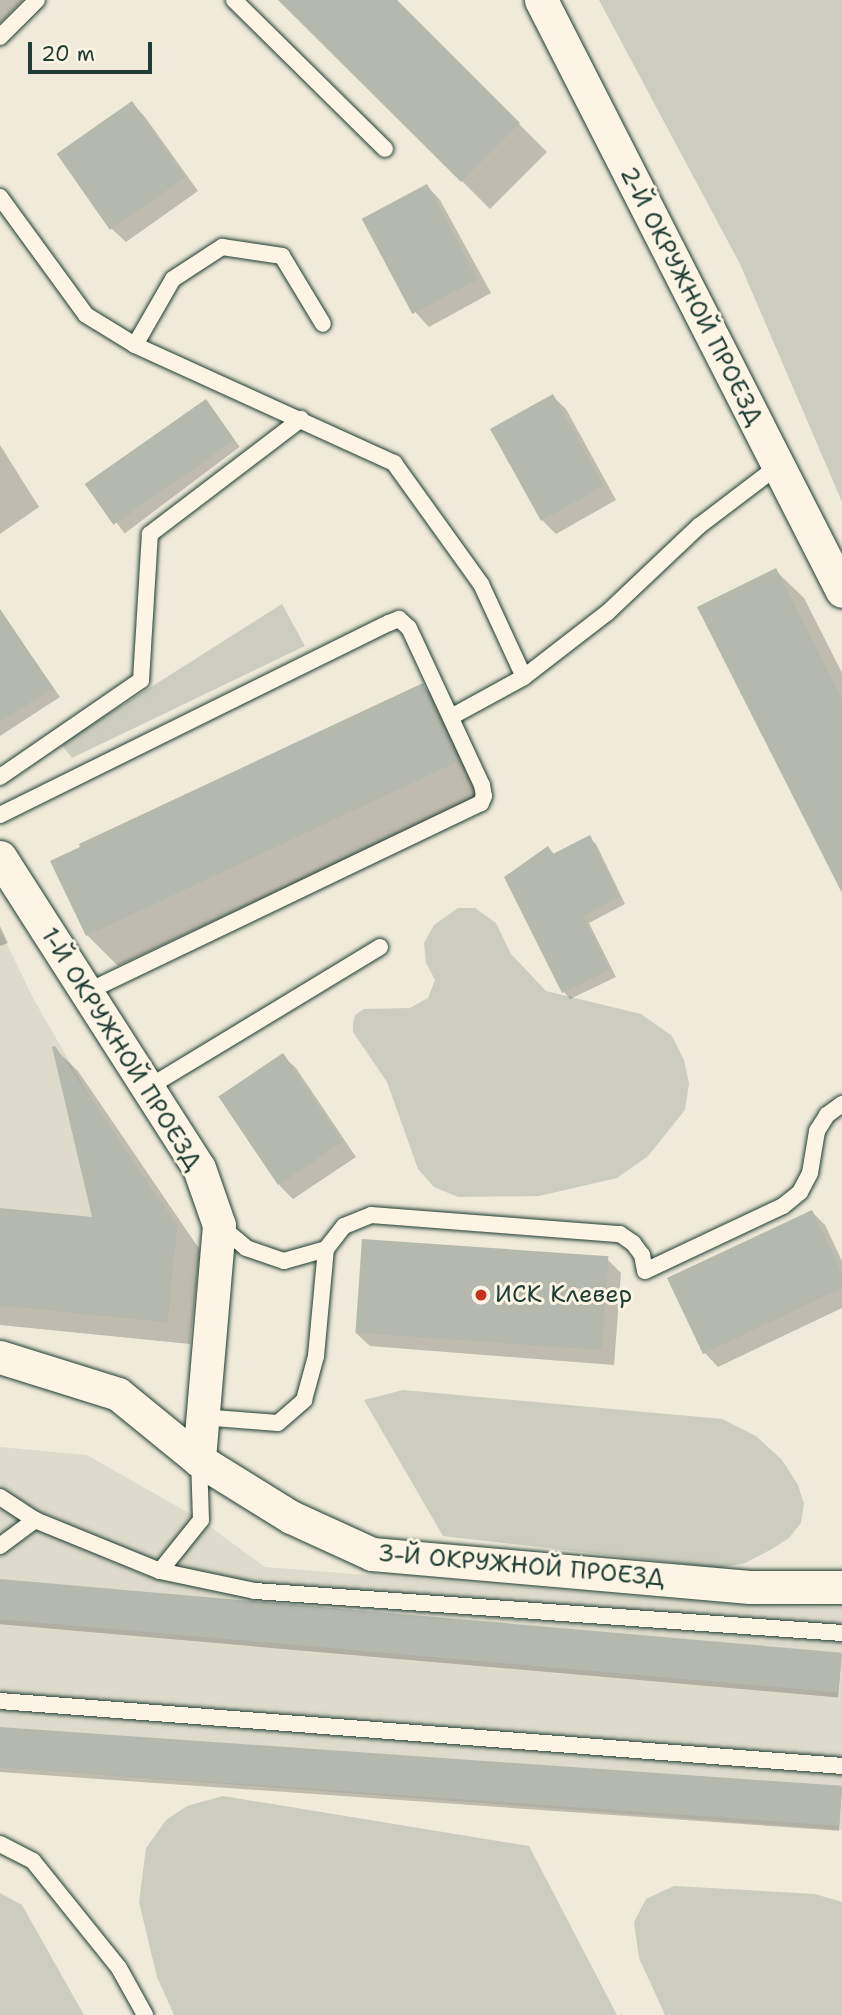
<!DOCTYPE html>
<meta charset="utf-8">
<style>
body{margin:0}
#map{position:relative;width:842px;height:2015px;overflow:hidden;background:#efeada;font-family:"Shantell Sans",sans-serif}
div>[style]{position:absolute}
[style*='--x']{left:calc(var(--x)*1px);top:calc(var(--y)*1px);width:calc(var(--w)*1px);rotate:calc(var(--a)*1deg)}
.built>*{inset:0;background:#dedbcc}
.green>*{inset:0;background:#cccdbf}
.shadow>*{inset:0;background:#0003;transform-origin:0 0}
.building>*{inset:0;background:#b5b9ad;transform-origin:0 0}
.roads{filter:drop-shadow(0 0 2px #1f3d34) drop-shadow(0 0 2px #1f3d34)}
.service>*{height:16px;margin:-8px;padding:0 8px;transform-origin:8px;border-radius:8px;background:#fcf5e5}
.minor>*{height:33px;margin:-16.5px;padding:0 16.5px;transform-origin:16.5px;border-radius:16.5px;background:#fcf5e5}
.dots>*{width:19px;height:19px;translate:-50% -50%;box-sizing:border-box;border:4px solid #fcf5e5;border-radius:50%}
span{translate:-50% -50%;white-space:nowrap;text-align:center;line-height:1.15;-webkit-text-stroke:6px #fcf5e5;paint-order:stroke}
.street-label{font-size:24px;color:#1f3d34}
.poi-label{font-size:24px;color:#1f3d34}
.left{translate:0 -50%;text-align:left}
.scale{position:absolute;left:28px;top:42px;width:124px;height:32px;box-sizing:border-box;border:4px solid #1f3d34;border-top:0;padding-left:9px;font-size:21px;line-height:24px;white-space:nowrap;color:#1f3d34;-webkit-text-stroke:5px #fcf5e5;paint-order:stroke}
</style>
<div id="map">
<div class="built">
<i style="clip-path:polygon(0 930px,33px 998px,91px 1099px,177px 1226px,167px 1322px,0 1305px)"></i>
<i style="clip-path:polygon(0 1447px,87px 1455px,201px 1520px,265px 1567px,742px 1605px,842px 1608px,842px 1830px,0 1767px)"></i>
</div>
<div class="green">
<i style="clip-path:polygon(599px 0,842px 0,842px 502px,740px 264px)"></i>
<i style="clip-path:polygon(282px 604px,305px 646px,72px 758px,61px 744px)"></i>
<i style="clip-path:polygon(458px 908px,475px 908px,496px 923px,511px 954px,546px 991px,641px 1014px,672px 1036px,684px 1060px,689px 1084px,685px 1110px,648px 1156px,617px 1178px,539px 1196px,458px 1197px,434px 1187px,418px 1169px,387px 1082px,353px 1032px,353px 1023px,355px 1015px,364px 1009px,410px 1008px,428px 998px,435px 980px,426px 963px,424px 943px,434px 925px)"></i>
<i style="clip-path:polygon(403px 1390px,722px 1419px,756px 1436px,782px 1460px,798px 1485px,804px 1504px,801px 1523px,789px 1538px,772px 1549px,745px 1563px,719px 1568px,443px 1536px,364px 1400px)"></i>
<i style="clip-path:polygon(223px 1796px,529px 1846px,617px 2015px,174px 2015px,157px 1977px,139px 1902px,146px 1848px,166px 1820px,187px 1806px)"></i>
<i style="clip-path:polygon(674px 1886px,815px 1894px,842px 1902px,842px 2015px,665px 2015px,639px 1958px,634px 1922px,646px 1899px)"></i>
<i style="clip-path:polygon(0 1893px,22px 1905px,84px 2015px,0 2015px)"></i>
</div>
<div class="shadow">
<i style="clip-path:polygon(0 0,23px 0,0 23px)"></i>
<i style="clip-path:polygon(281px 0,395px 0,547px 152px,490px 209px)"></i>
<i style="clip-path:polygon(132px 103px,145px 117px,198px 191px,126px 242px,112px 229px)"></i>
<i style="clip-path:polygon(427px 186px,440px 200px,491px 293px,429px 327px,416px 313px)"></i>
<i style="clip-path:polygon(552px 396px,566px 409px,616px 500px,556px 534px,542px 520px)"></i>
<i style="left:206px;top:402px;width:56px;height:144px;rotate:53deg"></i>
<i style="clip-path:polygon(0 445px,39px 507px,0 534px)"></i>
<i style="clip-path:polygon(775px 570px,804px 598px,842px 673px,842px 889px)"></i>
<i style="clip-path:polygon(0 610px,60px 697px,0 736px)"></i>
<i style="clip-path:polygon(422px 685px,453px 716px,489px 792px,118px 966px,87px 935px)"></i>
<i style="clip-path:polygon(589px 838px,596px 844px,625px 904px,589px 923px,616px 977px,570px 999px,564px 992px,506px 877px,548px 848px,555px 855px)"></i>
<i style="clip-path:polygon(0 926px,8px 943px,0 946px)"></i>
<i style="clip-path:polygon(54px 1048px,78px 1071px,200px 1250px,190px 1344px,0 1325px,0 1210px,95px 1219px)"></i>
<i style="clip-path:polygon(282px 1055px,296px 1068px,356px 1157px,293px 1199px,280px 1186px)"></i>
<i style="clip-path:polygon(812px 1212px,825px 1225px,842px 1261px,842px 1308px,718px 1367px,705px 1353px)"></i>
<i style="clip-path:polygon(607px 1259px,621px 1273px,614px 1365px,370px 1346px,356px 1333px)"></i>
<i style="left:0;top:1581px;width:845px;height:43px;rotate:5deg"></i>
<i style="left:0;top:1729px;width:844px;height:43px;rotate:4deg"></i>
</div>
<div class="building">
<i style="clip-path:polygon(278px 0,397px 0,520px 123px,461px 182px)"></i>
<i style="left:132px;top:101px;width:93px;height:92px;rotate:55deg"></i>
<i style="left:427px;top:184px;width:108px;height:74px;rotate:62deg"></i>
<i style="left:553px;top:394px;width:105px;height:72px;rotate:61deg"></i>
<i style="left:206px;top:399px;width:50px;height:148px;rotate:55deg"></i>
<i style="clip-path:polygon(776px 568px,842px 699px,842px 893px,697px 607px)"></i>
<i style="clip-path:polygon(0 609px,53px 688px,0 722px)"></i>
<i style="clip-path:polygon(423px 683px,459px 761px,86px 936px,50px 861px,80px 847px,79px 844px)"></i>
<i style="clip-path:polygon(590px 835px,620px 897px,583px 916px,610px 970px,562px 993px,504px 877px,548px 846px,553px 854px)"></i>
<i style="clip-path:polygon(55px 1046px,177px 1226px,167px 1322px,0 1305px,0 1208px,92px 1217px,52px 1047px)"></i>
<i style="left:283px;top:1053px;width:107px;height:78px;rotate:56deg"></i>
<i style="clip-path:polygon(812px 1210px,842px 1273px,842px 1288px,703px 1354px,667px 1278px)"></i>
<i style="left:362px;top:1239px;width:247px;height:94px;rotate:4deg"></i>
<i style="left:0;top:1579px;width:845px;height:40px;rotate:5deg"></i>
<i style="left:0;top:1727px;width:844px;height:40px;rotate:4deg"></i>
</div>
<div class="roads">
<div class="service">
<i style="--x:234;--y:0;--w:212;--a:44.6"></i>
<i style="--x:0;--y:37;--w:52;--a:-45"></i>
<i style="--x:0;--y:197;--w:146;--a:53.9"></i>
<i style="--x:86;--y:315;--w:57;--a:31.5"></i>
<i style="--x:135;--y:345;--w:285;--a:24.5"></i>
<i style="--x:394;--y:463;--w:149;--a:54.3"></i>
<i style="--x:481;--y:584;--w:102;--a:65.2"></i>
<i style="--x:135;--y:345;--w:76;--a:-60.1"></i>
<i style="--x:173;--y:279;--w:59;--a:-33.1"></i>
<i style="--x:222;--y:247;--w:61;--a:8.5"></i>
<i style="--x:282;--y:256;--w:79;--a:58.9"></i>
<i style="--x:451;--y:717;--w:83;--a:-28.7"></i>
<i style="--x:524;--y:677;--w:106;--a:-37.7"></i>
<i style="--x:608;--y:612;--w:125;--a:-43.4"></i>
<i style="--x:699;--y:526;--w:99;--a:-37.2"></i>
<i style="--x:0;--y:777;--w:171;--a:-34.5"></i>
<i style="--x:141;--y:680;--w:146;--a:-86.5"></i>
<i style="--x:150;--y:534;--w:190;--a:-37.3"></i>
<i style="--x:0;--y:815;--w:434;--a:-26.3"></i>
<i style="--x:389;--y:623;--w:11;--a:-22"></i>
<i style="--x:399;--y:619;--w:13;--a:42"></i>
<i style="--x:409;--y:628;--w:173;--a:65.1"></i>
<i style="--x:482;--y:785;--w:11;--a:80"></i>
<i style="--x:484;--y:796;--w:8;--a:113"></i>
<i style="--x:481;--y:803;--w:439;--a:154.4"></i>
<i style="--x:149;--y:1087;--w:270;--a:-31.2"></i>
<i style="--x:219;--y:1225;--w:35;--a:40"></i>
<i style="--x:246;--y:1248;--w:40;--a:18.9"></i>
<i style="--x:284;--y:1261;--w:44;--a:-15.9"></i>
<i style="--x:201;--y:1417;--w:77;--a:4.5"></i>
<i style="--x:278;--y:1423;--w:35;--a:-41"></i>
<i style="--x:304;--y:1400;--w:46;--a:-74.7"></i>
<i style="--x:316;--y:1356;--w:107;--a:-84.7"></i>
<i style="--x:326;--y:1249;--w:29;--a:-52"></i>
<i style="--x:344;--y:1226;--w:29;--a:-22"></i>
<i style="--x:371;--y:1215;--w:250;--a:4.4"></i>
<i style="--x:620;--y:1234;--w:16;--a:35"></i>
<i style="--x:633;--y:1243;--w:15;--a:53"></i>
<i style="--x:642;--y:1255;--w:16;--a:79"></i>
<i style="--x:645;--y:1271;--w:153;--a:-25.2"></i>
<i style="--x:783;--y:1206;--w:22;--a:-39"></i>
<i style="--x:800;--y:1192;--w:21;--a:-62"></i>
<i style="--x:810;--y:1173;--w:43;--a:-80.5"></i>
<i style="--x:817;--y:1131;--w:19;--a:-58"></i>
<i style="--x:827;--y:1115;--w:19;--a:-36"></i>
<i style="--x:0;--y:1497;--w:42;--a:33.3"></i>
<i style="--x:0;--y:1546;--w:44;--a:-36.6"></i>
<i style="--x:35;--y:1520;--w:135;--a:22.2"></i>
<i style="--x:160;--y:1571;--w:97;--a:11.9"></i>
<i style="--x:255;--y:1591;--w:589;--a:4.09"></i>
<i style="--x:160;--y:1571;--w:65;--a:-51.2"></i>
<i style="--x:201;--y:1520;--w:60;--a:-91.9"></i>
<i style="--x:0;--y:1701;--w:845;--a:4.41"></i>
<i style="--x:0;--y:1844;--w:37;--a:27"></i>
<i style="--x:33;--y:1861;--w:137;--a:51.2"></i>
<i style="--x:119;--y:1968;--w:54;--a:61"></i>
</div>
<div class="minor">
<i style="--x:541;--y:0;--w:663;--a:63.01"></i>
<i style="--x:0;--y:857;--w:369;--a:57.4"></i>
<i style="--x:199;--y:1168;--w:60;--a:70.7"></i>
<i style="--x:219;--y:1225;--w:236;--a:94.9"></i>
<i style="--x:0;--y:1357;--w:124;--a:17.4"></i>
<i style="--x:118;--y:1394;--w:104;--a:39.2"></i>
<i style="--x:199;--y:1460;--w:108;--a:31.8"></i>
<i style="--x:291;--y:1517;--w:89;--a:24.6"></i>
<i style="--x:372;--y:1554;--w:379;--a:5"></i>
<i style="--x:750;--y:1587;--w:92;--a:0"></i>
</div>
</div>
<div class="dots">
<i style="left:481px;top:1295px;background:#c8321e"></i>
</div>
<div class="street-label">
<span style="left:691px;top:296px;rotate:63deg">2-Й ОКРУЖНОЙ ПРОЕЗД</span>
<span style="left:121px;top:1049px;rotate:58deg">1-Й ОКРУЖНОЙ ПРОЕЗД</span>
<span style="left:521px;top:1566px;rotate:5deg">3-Й ОКРУЖНОЙ ПРОЕЗД</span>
</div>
<div class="poi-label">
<span class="left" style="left:495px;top:1295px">ИСК Клевер</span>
</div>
<div class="scale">20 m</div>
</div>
